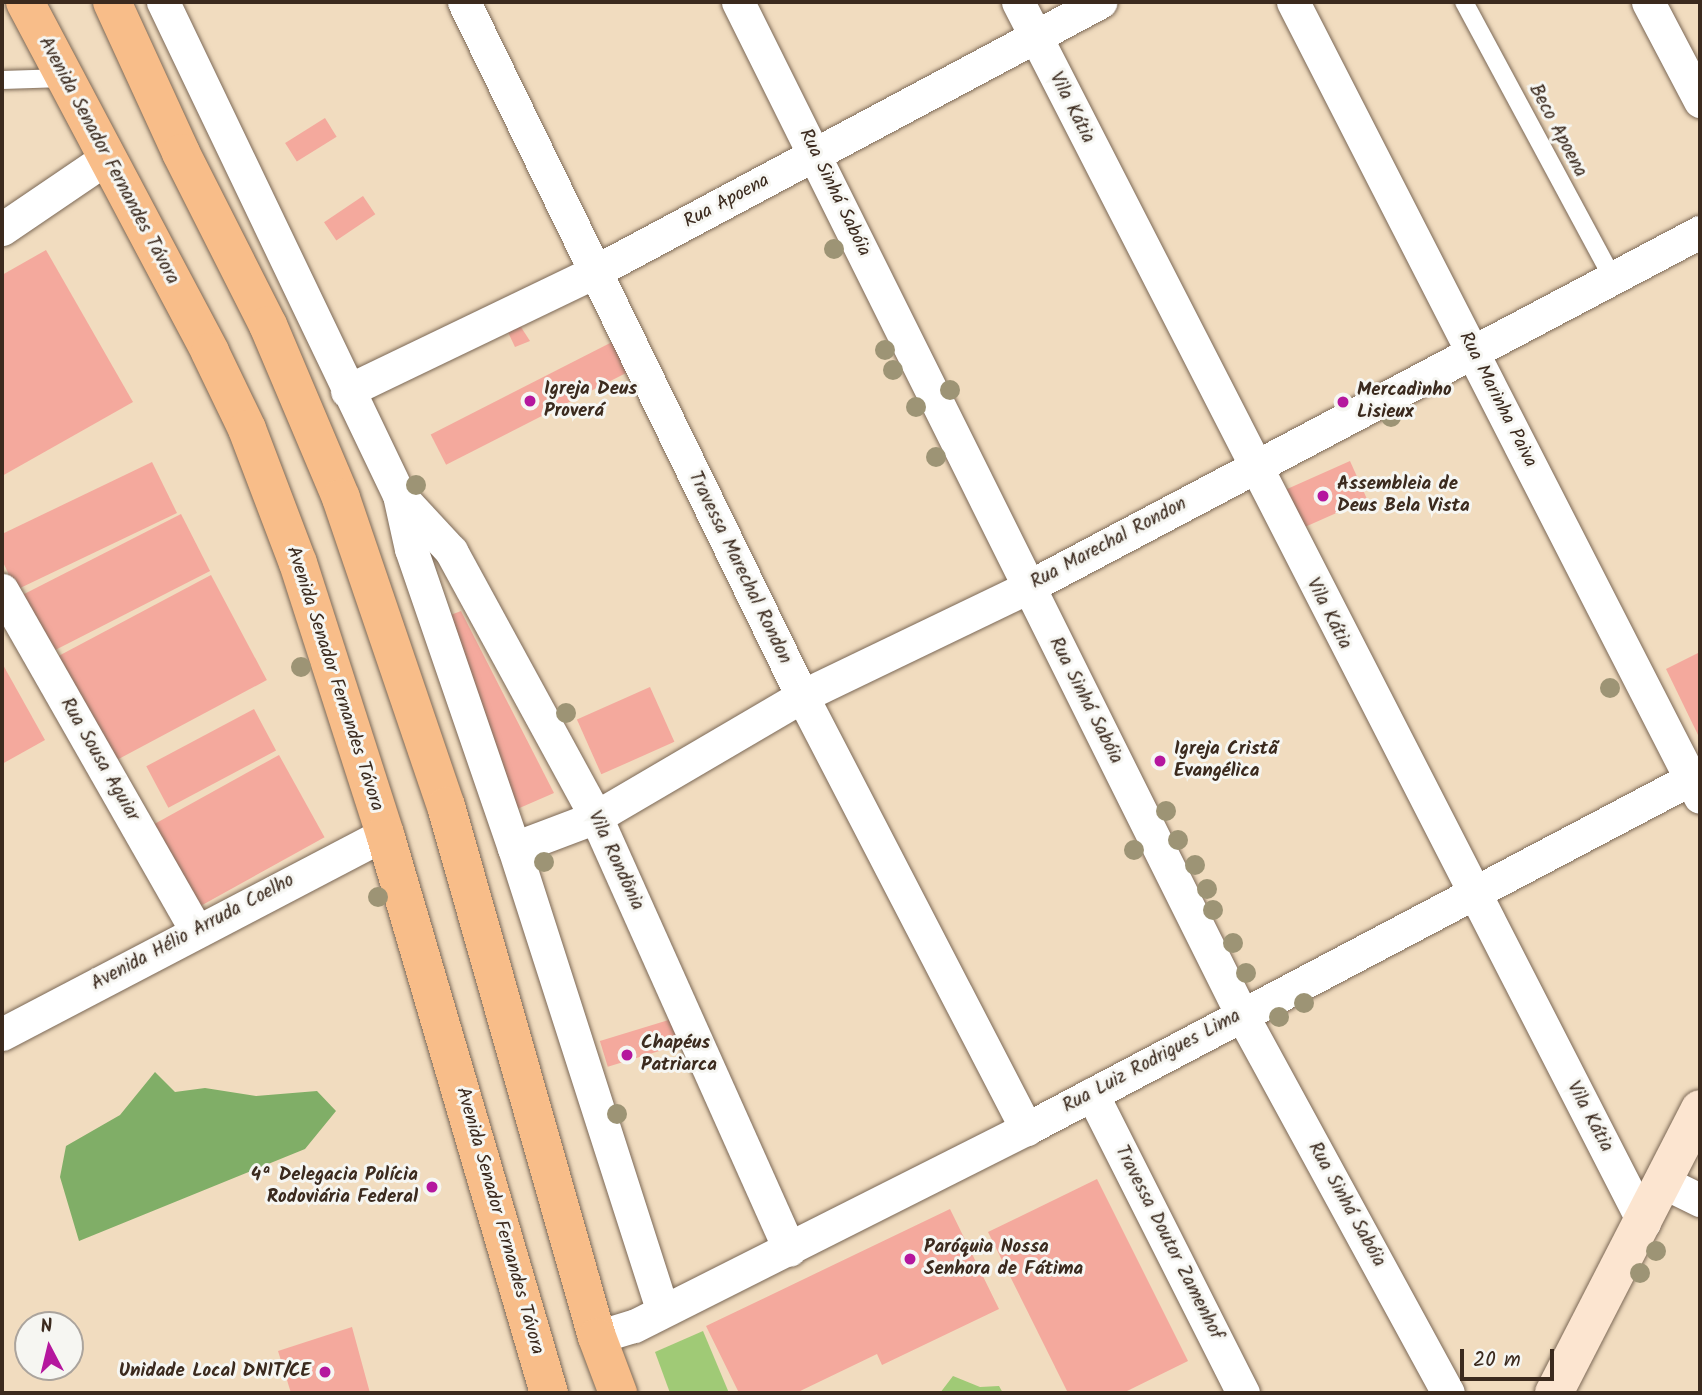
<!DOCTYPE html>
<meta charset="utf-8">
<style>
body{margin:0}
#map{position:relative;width:1702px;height:1395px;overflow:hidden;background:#f1dcbf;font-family:Kalam,sans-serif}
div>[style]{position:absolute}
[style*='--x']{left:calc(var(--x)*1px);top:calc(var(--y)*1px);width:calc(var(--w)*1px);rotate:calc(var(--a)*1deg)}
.green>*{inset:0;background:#a0ca76}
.forest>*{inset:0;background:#80ae67}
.building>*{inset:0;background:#f4a99d;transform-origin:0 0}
.roads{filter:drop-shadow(0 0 2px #7b6856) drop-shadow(0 0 2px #7b6856)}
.lane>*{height:18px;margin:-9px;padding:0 9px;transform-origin:9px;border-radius:9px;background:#fff}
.street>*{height:33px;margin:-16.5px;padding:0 16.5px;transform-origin:16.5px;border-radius:16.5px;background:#fff}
.secondary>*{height:38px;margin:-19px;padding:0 19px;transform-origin:19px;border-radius:19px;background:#fce5d0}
.primary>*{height:38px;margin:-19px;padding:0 19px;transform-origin:19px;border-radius:19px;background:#f8bd89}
.trees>*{width:20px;height:20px;margin:-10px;border-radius:50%;background:#9d9475}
.dots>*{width:19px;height:19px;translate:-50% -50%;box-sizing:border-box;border:4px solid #f6f6f2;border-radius:50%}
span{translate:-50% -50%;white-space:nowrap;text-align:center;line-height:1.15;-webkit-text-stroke:6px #f6f6f2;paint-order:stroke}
.street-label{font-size:19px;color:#3b2a1e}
.poi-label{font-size:19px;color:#3b2a1e;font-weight:700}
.left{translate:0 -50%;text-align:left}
.right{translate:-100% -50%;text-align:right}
.frame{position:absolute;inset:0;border:4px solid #3b2a1e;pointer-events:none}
.north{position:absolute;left:14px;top:1311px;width:70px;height:70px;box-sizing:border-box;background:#f6f6f2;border:2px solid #aba49d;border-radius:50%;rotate:353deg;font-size:19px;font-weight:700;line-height:28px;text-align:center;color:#3b2a1e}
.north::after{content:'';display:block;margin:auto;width:24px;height:32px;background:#b5179e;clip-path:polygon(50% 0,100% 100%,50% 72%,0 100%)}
.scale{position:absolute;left:1460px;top:1349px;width:94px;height:32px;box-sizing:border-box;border:4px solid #3b2a1e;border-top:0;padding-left:9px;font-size:21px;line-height:24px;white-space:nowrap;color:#3b2a1e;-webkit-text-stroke:5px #f6f6f2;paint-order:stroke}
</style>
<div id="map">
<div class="green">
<i style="clip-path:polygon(703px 1331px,729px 1393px,670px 1393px,655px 1352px)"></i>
<i style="clip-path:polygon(953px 1376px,980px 1387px,999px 1386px,1003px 1393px,940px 1393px)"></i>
</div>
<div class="forest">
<i style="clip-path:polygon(155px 1072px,175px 1092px,205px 1088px,256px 1096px,317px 1091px,336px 1111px,305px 1149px,79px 1241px,60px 1177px,66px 1146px,120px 1115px)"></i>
</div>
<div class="building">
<i style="left:325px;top:118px;width:22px;height:47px;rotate:58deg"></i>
<i style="left:363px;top:196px;width:22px;height:47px;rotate:56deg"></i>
<i style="clip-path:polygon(46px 250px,133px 402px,2px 476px,2px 275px)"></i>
<i style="clip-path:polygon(519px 324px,530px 341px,515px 347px,507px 330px)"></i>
<i style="left:616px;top:340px;width:34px;height:208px;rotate:63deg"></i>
<i style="left:1350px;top:461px;width:42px;height:78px;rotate:66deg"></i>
<i style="clip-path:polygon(152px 462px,177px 513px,16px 590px,2px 560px,2px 534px)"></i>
<i style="left:181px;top:514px;width:64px;height:182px;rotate:63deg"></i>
<i style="left:211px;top:575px;width:119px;height:178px;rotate:62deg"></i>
<i style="clip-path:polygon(461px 611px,554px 793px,508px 813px,448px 616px)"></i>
<i style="clip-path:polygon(1700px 652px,1700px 739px,1666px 669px)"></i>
<i style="clip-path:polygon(2px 663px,45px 740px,2px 764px)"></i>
<i style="left:650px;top:687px;width:60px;height:80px;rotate:66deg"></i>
<i style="left:254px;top:709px;width:47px;height:122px;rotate:62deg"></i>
<i style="left:279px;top:755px;width:94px;height:146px;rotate:61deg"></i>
<i style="left:685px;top:1015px;width:27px;height:89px;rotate:73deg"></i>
<i style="clip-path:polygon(1097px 1179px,1188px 1361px,1123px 1393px,1068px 1393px,988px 1232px)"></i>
<i style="clip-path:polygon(950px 1209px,999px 1309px,882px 1365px,877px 1354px,796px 1393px,739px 1393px,706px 1326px)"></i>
<i style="clip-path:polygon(352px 1327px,370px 1393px,291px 1393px,278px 1351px)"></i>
</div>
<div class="roads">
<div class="lane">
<i style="--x:1464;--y:2;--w:315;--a:61.7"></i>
<i style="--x:2;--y:80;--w:62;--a:-1.8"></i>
</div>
<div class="street">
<i style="--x:163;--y:2;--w:547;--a:64.42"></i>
<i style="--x:399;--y:495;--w:55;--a:77.5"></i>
<i style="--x:411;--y:549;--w:316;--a:71"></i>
<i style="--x:514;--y:848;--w:485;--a:72.2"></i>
<i style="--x:464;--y:2;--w:772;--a:64.03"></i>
<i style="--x:802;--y:696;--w:488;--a:62.6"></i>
<i style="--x:738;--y:2;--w:1131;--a:63.55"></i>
<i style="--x:1242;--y:1015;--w:430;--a:61.4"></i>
<i style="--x:1018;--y:2;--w:1372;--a:62.86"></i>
<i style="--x:1293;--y:2;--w:893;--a:62.89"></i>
<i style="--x:1648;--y:2;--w:112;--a:62.3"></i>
<i style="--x:2;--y:229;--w:125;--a:-34.2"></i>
<i style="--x:347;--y:391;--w:274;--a:-25.7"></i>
<i style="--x:594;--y:272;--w:574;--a:-28.08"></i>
<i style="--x:401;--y:497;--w:74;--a:47.2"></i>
<i style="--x:451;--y:551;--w:303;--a:61.4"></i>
<i style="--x:596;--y:817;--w:474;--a:65.9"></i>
<i style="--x:2;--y:590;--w:391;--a:60.3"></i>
<i style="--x:514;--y:848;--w:88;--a:-20.7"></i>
<i style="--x:596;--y:817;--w:239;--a:-30.4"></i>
<i style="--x:802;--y:696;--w:251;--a:-25.7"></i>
<i style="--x:1028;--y:587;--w:760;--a:-27.85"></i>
<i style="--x:2;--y:1034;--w:432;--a:-27.6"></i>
<i style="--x:1092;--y:1094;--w:335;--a:63.2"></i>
<i style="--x:1665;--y:1183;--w:39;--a:26"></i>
<i style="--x:597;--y:1337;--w:39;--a:-17"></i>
<i style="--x:634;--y:1326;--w:439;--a:-26.7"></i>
<i style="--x:1026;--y:1129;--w:762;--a:-27.78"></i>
</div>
<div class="secondary">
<i style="--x:1554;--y:1393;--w:319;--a:-62.8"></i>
</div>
<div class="primary">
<i style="--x:25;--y:2;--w:396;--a:62.1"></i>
<i style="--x:210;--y:352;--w:85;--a:64.3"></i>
<i style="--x:247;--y:429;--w:143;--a:69.2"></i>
<i style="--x:298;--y:563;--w:285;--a:72.2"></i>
<i style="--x:385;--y:834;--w:583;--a:73.65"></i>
<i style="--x:112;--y:2;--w:166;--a:65.4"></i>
<i style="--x:181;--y:153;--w:193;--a:63.2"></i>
<i style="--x:268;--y:325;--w:188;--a:67.1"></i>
<i style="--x:341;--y:498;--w:325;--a:71.2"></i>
<i style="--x:446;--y:806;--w:552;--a:74.13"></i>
<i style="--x:597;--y:1337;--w:60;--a:69.4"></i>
</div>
</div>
<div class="trees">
<i style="left:834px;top:249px"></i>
<i style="left:885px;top:350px"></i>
<i style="left:893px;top:370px"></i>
<i style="left:950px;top:390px"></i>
<i style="left:916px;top:407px"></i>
<i style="left:1391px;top:417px"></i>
<i style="left:936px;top:457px"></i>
<i style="left:416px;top:485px"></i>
<i style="left:301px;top:667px"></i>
<i style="left:1610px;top:688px"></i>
<i style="left:566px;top:713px"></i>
<i style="left:1166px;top:811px"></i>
<i style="left:1178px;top:840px"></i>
<i style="left:1134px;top:850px"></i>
<i style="left:544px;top:862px"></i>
<i style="left:1195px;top:865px"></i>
<i style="left:1207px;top:889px"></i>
<i style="left:378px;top:897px"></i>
<i style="left:1213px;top:910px"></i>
<i style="left:1233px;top:943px"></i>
<i style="left:1246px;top:973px"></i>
<i style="left:1304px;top:1003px"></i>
<i style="left:1279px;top:1017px"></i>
<i style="left:617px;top:1114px"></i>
<i style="left:1656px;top:1251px"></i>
<i style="left:1640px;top:1273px"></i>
</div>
<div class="dots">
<i style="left:530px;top:401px;background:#b5179e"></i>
<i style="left:1343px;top:402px;background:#b5179e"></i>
<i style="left:1323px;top:496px;background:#b5179e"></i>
<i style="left:1160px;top:761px;background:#b5179e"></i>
<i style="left:627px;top:1055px;background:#b5179e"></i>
<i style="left:432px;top:1187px;background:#b5179e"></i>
<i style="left:910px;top:1259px;background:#b5179e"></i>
<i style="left:325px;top:1372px;background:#b5179e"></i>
</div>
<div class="street-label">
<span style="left:1071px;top:108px;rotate:63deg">Vila Kátia</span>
<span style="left:1557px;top:131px;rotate:62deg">Beco Apoena</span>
<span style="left:108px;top:161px;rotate:62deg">Avenida Senador Fernandes Távora</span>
<span style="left:834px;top:193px;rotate:64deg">Rua Sinhá Sabóia</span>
<span style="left:727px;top:202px;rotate:-28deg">Rua Apoena</span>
<span style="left:1497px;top:400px;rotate:63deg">Rua Marinha Paiva</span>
<span style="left:1109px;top:544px;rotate:-28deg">Rua Marechal Rondon</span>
<span style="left:739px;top:568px;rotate:64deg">Travessa Marechal Rondon</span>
<span style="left:1328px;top:614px;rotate:63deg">Vila Kátia</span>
<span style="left:334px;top:679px;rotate:72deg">Avenida Senador Fernandes Távora</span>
<span style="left:1085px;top:701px;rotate:63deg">Rua Sinhá Sabóia</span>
<span style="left:99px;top:760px;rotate:60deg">Rua Sousa Aguiar</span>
<span style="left:615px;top:861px;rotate:65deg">Vila Rondônia</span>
<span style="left:193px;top:933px;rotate:-28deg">Avenida Hélio Arruda Coelho</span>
<span style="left:1152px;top:1062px;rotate:-28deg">Rua Luiz Rodrigues Lima</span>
<span style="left:1589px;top:1117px;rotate:62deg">Vila Kátia</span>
<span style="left:1346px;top:1205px;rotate:61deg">Rua Sinhá Sabóia</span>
<span style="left:499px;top:1221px;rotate:74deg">Avenida Senador Fernandes Távora</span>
<span style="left:1168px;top:1243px;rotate:63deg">Travessa Doutor Zamenhof</span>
</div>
<div class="poi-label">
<span class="left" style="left:544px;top:401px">Igreja Deus<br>Proverá</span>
<span class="left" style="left:1357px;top:402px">Mercadinho<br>Lisieux</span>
<span class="left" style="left:1337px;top:496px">Assembleia de<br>Deus Bela Vista</span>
<span class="left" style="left:1174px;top:761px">Igreja Cristã<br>Evangélica</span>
<span class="left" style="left:641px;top:1055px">Chapéus<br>Patriarca</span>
<span class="right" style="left:418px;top:1187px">4ª Delegacia Polícia<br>Rodoviária Federal</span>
<span class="left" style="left:924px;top:1259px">Paróquia Nossa<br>Senhora de Fátima</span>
<span class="right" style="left:311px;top:1372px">Unidade Local DNIT/CE</span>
</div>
<div class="frame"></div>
<div class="north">N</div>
<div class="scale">20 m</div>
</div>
